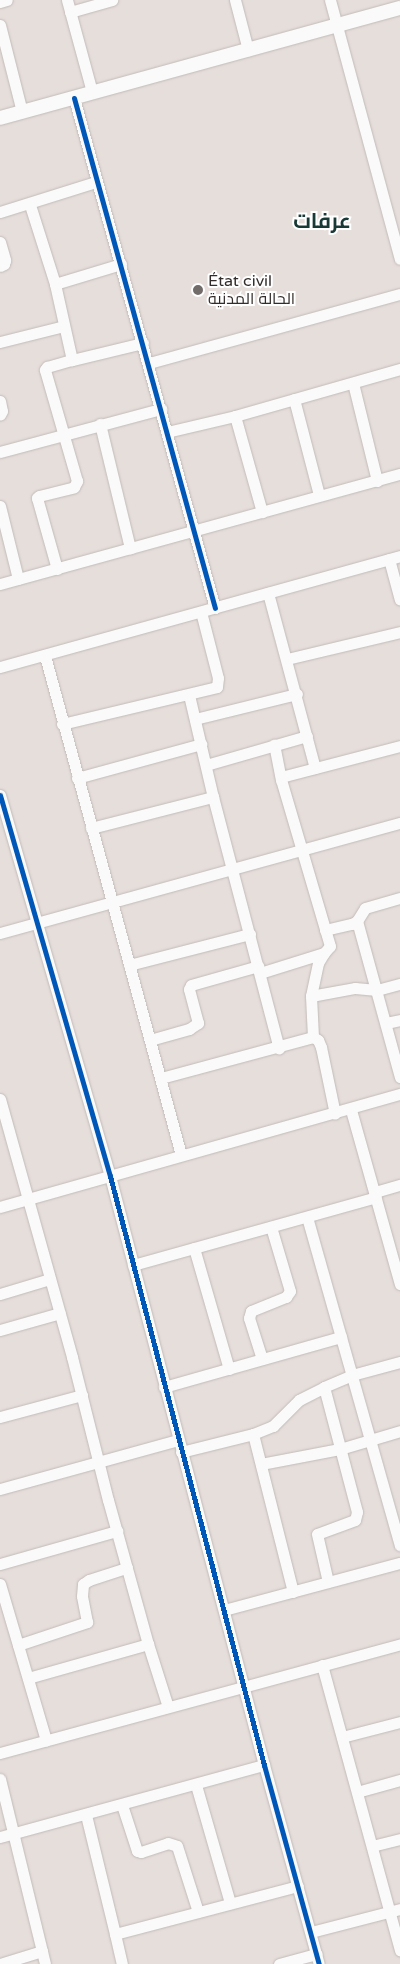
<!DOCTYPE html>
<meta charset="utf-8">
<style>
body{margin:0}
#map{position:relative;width:400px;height:1964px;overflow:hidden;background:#e6dedb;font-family:"Varela Round",Cairo,sans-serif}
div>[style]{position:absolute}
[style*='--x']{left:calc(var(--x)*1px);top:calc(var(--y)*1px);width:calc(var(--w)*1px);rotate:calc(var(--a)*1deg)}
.roads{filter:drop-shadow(0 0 1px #c1bbb8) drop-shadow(0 0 1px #c1bbb8)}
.minor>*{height:11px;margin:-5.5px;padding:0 5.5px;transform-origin:5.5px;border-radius:5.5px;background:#fbfafa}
.tertiary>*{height:14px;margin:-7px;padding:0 7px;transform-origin:7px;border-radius:7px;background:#fbfafa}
.cycleway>*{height:5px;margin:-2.5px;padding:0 2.5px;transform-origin:2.5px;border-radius:2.5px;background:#0057b8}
.dots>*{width:14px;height:14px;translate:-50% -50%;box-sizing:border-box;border:2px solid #fff;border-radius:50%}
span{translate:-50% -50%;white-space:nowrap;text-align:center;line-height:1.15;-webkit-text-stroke:4px #fff;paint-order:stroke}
.poi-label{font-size:16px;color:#322d2b}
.left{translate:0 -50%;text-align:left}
.district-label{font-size:21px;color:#183936;font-weight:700}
</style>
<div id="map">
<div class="roads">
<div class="minor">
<i style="--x:67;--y:0;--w:95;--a:74.8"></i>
<i style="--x:235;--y:0;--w:52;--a:75.4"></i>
<i style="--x:330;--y:0;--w:268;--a:74.9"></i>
<i style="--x:0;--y:2;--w:7;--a:-16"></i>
<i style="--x:70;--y:12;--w:44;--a:-15.9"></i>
<i style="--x:0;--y:25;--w:90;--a:75.8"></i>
<i style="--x:74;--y:98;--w:529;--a:74.55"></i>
<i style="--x:30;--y:205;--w:83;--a:72.4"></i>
<i style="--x:55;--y:284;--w:78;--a:77.4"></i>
<i style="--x:0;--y:212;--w:101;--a:-17.4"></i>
<i style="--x:0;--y:242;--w:19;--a:74"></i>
<i style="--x:5;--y:260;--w:4;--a:104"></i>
<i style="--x:4;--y:264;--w:4;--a:153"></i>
<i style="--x:55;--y:284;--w:69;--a:-16.9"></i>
<i style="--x:0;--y:342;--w:66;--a:-14"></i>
<i style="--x:149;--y:363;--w:260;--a:-15.4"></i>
<i style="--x:353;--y:383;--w:101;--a:76.2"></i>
<i style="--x:294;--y:399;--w:99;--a:75.4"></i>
<i style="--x:0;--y:401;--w:10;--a:79"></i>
<i style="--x:2;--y:411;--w:4;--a:117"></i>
<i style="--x:235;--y:416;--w:100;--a:74.3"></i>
<i style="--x:100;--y:424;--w:128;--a:76.4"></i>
<i style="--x:167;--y:432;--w:70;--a:-13.2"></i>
<i style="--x:235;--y:416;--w:172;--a:-15.9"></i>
<i style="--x:0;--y:452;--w:167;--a:-15"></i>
<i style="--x:0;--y:506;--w:75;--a:76.1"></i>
<i style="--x:389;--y:559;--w:42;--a:75"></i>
<i style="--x:57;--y:569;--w:74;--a:-105.7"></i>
<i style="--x:37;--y:498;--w:3;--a:-45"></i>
<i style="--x:39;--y:496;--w:36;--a:-14"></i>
<i style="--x:74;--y:487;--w:7;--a:-63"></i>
<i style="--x:77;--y:481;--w:116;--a:-106.1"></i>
<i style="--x:45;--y:370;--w:4;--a:-56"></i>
<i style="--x:47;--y:367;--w:26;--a:-16"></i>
<i style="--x:72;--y:360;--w:73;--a:-13.5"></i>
<i style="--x:0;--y:584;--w:415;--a:-15.4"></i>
<i style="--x:268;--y:593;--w:181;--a:75"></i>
<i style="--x:45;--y:656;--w:517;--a:74.75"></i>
<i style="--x:287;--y:659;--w:116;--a:-13.4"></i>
<i style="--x:0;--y:667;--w:415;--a:-15.5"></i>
<i style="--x:189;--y:695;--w:105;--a:76.8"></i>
<i style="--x:213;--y:797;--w:260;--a:75.3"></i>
<i style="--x:195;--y:719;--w:105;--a:-13.8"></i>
<i style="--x:62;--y:724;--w:159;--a:-13.4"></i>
<i style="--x:217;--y:687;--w:9;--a:-84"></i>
<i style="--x:218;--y:678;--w:68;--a:-104.4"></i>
<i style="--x:206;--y:765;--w:105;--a:-16"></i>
<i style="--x:281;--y:777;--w:123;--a:-14.6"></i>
<i style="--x:77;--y:778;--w:129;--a:-15.3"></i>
<i style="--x:0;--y:795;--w:397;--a:73.9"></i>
<i style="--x:110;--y:1176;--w:609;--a:75.35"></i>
<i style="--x:264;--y:1765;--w:206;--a:74.6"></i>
<i style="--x:91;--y:828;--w:126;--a:-14.3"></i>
<i style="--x:357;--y:921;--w:162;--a:74.6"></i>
<i style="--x:325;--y:930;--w:28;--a:-13"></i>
<i style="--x:352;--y:924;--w:6;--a:-31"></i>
<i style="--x:357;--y:921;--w:15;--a:-58"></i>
<i style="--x:365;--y:908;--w:36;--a:-16"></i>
<i style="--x:0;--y:933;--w:415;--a:-15.4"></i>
<i style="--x:129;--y:965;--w:125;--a:-14.4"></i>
<i style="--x:260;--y:973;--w:67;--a:-17.4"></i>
<i style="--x:324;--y:953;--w:9;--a:-49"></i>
<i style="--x:330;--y:946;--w:173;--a:-106.4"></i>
<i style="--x:281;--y:780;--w:36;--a:-101"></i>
<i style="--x:311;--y:996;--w:45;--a:-10.3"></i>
<i style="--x:355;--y:988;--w:22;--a:5"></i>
<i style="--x:377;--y:990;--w:24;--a:-15"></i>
<i style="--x:386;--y:1023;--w:14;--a:-12"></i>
<i style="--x:313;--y:1037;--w:41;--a:-92.8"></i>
<i style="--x:311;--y:996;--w:34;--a:-78"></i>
<i style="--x:318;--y:963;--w:12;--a:-59"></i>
<i style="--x:150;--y:1040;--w:41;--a:-15.8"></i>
<i style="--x:189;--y:1029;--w:11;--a:-34"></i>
<i style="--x:198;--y:1023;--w:35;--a:-105"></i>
<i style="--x:189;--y:989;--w:4;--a:-63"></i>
<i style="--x:191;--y:985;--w:70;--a:-15.8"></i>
<i style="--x:161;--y:1078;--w:157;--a:-15.1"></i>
<i style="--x:313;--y:1037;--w:6;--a:31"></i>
<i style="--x:318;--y:1040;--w:8;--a:67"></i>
<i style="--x:321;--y:1047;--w:68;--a:78.2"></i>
<i style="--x:0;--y:1099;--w:268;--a:74.4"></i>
<i style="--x:72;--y:1357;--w:147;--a:75.9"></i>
<i style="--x:108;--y:1500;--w:149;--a:74.5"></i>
<i style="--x:148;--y:1644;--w:66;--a:72.4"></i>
<i style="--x:351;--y:1110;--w:181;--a:74.3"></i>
<i style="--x:375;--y:1192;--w:26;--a:-16"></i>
<i style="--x:0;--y:1207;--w:416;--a:-15.8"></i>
<i style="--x:307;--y:1217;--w:341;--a:74.2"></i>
<i style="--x:194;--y:1248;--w:126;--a:73.9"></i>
<i style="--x:133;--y:1265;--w:252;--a:-15.6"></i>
<i style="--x:0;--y:1294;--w:52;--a:-16.7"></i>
<i style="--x:0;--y:1330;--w:62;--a:-15.8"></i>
<i style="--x:262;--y:1359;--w:43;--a:-107.6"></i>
<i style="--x:249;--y:1318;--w:7;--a:-74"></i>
<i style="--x:251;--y:1311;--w:38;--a:-22"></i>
<i style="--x:286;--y:1297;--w:7;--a:-56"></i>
<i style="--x:290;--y:1291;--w:67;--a:-106.5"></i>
<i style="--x:164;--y:1387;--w:184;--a:-15.8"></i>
<i style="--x:324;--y:1387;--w:129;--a:75.2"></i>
<i style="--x:357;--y:1512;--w:8;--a:104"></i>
<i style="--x:355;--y:1520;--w:40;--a:159.8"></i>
<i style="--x:317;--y:1534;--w:49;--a:77.1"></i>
<i style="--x:0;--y:1417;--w:85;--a:-15"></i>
<i style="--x:253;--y:1434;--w:163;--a:75.8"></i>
<i style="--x:181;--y:1452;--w:74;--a:-14"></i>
<i style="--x:253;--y:1434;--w:22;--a:-22"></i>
<i style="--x:273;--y:1426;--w:37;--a:-45"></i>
<i style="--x:299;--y:1400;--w:28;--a:-27"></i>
<i style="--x:324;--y:1387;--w:30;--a:-23"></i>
<i style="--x:352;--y:1375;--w:50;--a:-15.2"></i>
<i style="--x:261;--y:1464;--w:80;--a:-10.8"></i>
<i style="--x:340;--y:1449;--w:63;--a:-16.7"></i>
<i style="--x:0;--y:1489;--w:185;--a:-15.4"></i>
<i style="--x:0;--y:1564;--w:122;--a:-15.8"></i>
<i style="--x:0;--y:1584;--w:163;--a:73.6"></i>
<i style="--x:224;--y:1610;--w:182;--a:-15"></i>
<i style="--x:18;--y:1645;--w:73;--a:-18.4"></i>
<i style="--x:87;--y:1622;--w:26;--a:-101"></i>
<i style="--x:82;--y:1596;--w:12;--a:-85"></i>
<i style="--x:83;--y:1584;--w:7;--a:-34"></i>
<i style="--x:89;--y:1580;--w:40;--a:-18"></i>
<i style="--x:322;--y:1665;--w:296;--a:74.7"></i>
<i style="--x:28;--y:1678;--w:125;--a:-15.8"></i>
<i style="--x:342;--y:1737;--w:60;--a:-14.5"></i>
<i style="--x:0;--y:1753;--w:415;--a:-15.2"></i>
<i style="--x:0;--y:1779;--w:190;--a:76.3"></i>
<i style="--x:196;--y:1785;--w:123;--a:73.9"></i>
<i style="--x:357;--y:1792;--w:45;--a:-15.6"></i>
<i style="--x:122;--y:1805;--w:48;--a:71.9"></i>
<i style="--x:137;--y:1851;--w:4;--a:14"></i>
<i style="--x:141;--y:1852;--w:28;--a:-18"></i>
<i style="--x:168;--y:1843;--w:9;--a:18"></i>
<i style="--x:177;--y:1846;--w:69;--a:72.3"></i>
<i style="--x:86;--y:1815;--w:122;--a:76.3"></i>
<i style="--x:115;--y:1934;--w:189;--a:-14.7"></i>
<i style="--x:0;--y:1837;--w:274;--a:-15.3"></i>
<i style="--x:372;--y:1846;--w:29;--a:-14"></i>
<i style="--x:311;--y:1932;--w:92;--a:-14.5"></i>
<i style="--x:115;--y:1934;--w:31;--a:77"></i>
<i style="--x:0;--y:1964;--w:44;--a:-17.2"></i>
<i style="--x:279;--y:1964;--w:39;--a:-15"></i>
</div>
<div class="tertiary">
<i style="--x:0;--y:118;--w:415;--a:-15.4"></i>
</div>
</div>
<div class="cycleway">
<i style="--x:74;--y:98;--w:529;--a:74.55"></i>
<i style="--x:0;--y:795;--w:397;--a:73.9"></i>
<i style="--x:110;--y:1176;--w:609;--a:75.35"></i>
<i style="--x:264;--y:1765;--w:206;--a:74.6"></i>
</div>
<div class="dots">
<i style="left:198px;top:290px;background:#716b69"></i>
</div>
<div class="poi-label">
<span class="left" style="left:208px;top:290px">État civil<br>الحالة المدنية</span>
</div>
<div class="district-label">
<span style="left:322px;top:222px">عرفات</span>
</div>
</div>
